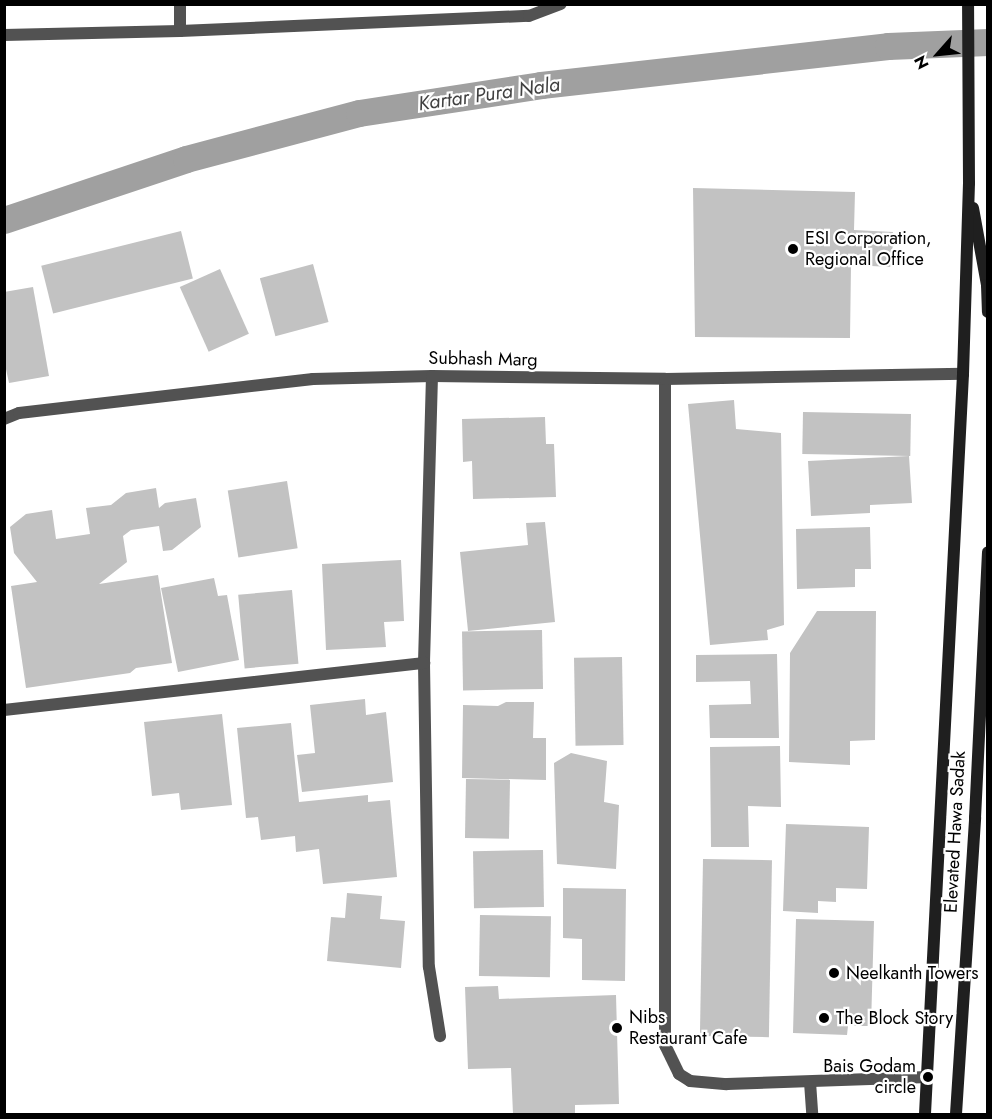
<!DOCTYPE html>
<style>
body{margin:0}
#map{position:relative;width:992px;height:1119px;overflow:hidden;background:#fff;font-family:Jost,sans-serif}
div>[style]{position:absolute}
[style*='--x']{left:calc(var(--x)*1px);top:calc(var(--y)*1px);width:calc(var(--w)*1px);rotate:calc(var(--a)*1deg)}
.canal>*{height:27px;margin:-13.5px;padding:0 13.5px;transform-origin:13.5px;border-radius:13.5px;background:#a0a0a0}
.building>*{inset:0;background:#c2c2c2;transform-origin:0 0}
.lane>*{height:12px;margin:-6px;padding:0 6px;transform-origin:6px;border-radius:6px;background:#525252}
.street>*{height:12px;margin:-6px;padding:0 6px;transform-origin:6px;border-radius:6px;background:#525252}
.secondary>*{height:12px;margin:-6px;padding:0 6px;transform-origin:6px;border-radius:6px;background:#1f1f1f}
.dots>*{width:16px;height:16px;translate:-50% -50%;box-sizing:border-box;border:3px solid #fff;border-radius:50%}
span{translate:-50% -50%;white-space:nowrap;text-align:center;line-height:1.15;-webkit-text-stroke:4.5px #fff;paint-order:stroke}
.poi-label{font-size:18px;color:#000}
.left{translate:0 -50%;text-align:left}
.right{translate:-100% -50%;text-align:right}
.street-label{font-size:18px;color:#000}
.water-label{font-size:20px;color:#414141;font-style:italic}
.frame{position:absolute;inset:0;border:6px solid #000;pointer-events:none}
.north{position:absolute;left:908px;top:24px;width:60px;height:60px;-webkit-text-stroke:4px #fff;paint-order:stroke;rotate:243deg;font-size:16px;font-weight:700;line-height:24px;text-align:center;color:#000}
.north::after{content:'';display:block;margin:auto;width:21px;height:27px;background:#000;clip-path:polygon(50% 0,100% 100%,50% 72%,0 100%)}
</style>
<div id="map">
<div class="canal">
<i style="--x:4;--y:220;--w:192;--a:-18.5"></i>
<i style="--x:186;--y:159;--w:179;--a:-14.9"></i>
<i style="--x:359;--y:113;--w:184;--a:-8.7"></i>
<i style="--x:541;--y:85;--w:349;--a:-6.4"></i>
<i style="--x:888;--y:46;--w:100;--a:-2.3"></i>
</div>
<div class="building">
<i style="clip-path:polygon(693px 188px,855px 192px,854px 230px,893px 232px,892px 267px,851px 265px,850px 338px,695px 337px)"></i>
<i style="left:181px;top:231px;width:49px;height:144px;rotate:76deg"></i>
<i style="left:313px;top:264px;width:60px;height:55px;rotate:75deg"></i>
<i style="left:220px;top:269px;width:71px;height:44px;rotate:66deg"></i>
<i style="clip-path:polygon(33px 287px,49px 376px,9px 383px,4px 360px,4px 292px)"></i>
<i style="clip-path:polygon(734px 400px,736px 429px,781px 433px,784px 625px,767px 630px,768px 640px,710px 645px,688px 404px)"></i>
<i style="left:803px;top:412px;width:108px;height:42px;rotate:1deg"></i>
<i style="clip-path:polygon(545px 417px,546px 444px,554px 444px,556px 497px,473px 499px,472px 461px,463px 462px,462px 419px)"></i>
<i style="clip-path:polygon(909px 456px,912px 503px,870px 505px,870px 513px,811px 516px,808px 461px)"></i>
<i style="left:287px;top:481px;width:68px;height:60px;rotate:81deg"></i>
<i style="clip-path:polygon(156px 488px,159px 508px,165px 503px,196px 498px,201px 527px,172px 550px,163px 551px,159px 526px,131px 530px,123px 536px,127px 562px,99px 584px,158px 575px,172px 663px,136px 668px,130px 673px,26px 688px,11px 586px,37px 582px,14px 553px,10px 527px,26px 514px,52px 510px,56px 539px,90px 534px,86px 508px,111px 505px,126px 493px)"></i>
<i style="clip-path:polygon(545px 522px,555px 622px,468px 631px,460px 552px,528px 545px,526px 523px)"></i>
<i style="clip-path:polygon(870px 527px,871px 569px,855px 569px,855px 587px,797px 589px,796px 529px)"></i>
<i style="clip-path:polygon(401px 560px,404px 621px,384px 622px,386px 647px,326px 650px,322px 564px)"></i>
<i style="clip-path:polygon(214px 578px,218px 596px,227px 595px,239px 660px,178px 672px,161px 588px)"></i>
<i style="left:292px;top:590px;width:74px;height:54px;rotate:85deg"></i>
<i style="clip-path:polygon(817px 611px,876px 611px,875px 740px,850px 741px,850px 765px,789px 762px,790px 653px)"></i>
<i style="left:542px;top:630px;width:59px;height:80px;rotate:89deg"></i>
<i style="clip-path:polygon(777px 654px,779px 738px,710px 738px,709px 705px,751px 704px,750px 681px,696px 682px,696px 655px)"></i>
<i style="left:622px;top:657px;width:88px;height:48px;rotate:89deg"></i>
<i style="clip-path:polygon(365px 699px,366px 715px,386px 712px,393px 782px,302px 792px,297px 755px,315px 753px,310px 705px)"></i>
<i style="clip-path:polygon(506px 702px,534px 702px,533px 738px,546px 738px,546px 780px,462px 778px,463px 705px,498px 706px)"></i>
<i style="clip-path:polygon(222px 714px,232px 805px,181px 810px,179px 793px,152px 796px,144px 722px)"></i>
<i style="clip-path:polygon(291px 723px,299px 802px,368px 795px,368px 802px,390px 800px,397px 877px,323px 884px,319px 849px,296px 852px,295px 836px,261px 840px,258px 817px,246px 818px,237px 728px)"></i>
<i style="clip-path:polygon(780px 746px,781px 807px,748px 806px,749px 847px,711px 847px,710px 747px)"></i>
<i style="clip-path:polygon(571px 753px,607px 761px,604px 802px,619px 805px,616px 869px,557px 864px,554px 763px)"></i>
<i style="left:466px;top:779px;width:44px;height:59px;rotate:1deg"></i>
<i style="clip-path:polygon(786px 824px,869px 827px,867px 889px,836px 888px,836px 902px,818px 901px,818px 913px,783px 911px)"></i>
<i style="left:543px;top:850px;width:57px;height:70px;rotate:89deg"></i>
<i style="left:703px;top:859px;width:69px;height:177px;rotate:1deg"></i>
<i style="clip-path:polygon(563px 888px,626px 889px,625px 981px,582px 980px,582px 939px,563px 938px)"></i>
<i style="clip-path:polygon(347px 893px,382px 896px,380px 919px,405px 921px,401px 968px,327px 961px,331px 917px,345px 918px)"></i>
<i style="left:480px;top:915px;width:71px;height:61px;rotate:1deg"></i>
<i style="clip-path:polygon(796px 919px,874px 921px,871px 1026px,848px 1026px,847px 1035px,793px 1033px)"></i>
<i style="clip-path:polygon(498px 986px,499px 999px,616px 995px,619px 1104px,575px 1105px,575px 1114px,513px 1114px,511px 1068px,468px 1069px,465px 987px)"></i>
</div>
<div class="lane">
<i style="--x:810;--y:1082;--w:32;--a:86"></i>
</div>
<div class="street">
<i style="--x:180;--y:4;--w:27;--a:90"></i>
<i style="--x:4;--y:35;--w:176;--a:-1.3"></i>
<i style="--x:180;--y:31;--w:349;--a:-2.5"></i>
<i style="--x:529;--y:16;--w:34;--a:-21"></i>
<i style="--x:432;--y:376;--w:287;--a:91.6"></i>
<i style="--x:424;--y:663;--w:304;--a:89.1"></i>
<i style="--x:429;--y:967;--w:70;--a:80.9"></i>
<i style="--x:665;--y:379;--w:666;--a:90"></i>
<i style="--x:665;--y:1045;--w:32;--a:64"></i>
<i style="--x:679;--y:1074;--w:13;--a:32"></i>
<i style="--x:690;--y:1081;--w:37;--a:5"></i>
<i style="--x:727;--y:1084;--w:201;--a:-2"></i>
<i style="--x:4;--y:419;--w:16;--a:-22"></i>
<i style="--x:19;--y:413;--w:296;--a:-6.6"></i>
<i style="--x:313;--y:379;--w:119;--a:-1.4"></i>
<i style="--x:432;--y:376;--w:233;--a:0.7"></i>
<i style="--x:665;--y:379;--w:298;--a:-1"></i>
<i style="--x:4;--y:710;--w:423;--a:-6.4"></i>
</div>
<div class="secondary">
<i style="--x:973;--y:208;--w:78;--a:79.7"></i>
<i style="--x:987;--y:285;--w:27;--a:88"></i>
<i style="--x:925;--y:1114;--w:741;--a:-87.06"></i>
<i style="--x:963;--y:374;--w:191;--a:-88.2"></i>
<i style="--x:969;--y:183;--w:179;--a:-90.3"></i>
<i style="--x:956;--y:1114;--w:297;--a:-86.3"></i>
<i style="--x:975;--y:818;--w:266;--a:-87.2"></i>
</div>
<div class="dots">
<i style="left:793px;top:249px;background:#000"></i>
<i style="left:834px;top:973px;background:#000"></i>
<i style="left:824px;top:1018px;background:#000"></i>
<i style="left:617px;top:1028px;background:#000"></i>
<i style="left:928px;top:1077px;background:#000"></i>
</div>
<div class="poi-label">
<span class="left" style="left:805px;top:249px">ESI Corporation,<br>Regional Office</span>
<span class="left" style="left:846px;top:973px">Neelkanth Towers</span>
<span class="left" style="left:629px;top:1028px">Nibs<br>Restaurant Cafe</span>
<span class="left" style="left:836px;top:1018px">The Block Story</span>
<span class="right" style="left:916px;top:1077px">Bais Godam<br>circle</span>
</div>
<div class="street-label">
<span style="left:483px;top:359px;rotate:1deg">Subhash Marg</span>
<span style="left:955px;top:832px;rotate:-87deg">Elevated Hawa Sadak</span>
</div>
<div class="water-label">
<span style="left:489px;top:94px;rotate:-8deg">Kartar Pura Nala</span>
</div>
<div class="frame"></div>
<div class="north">N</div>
</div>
